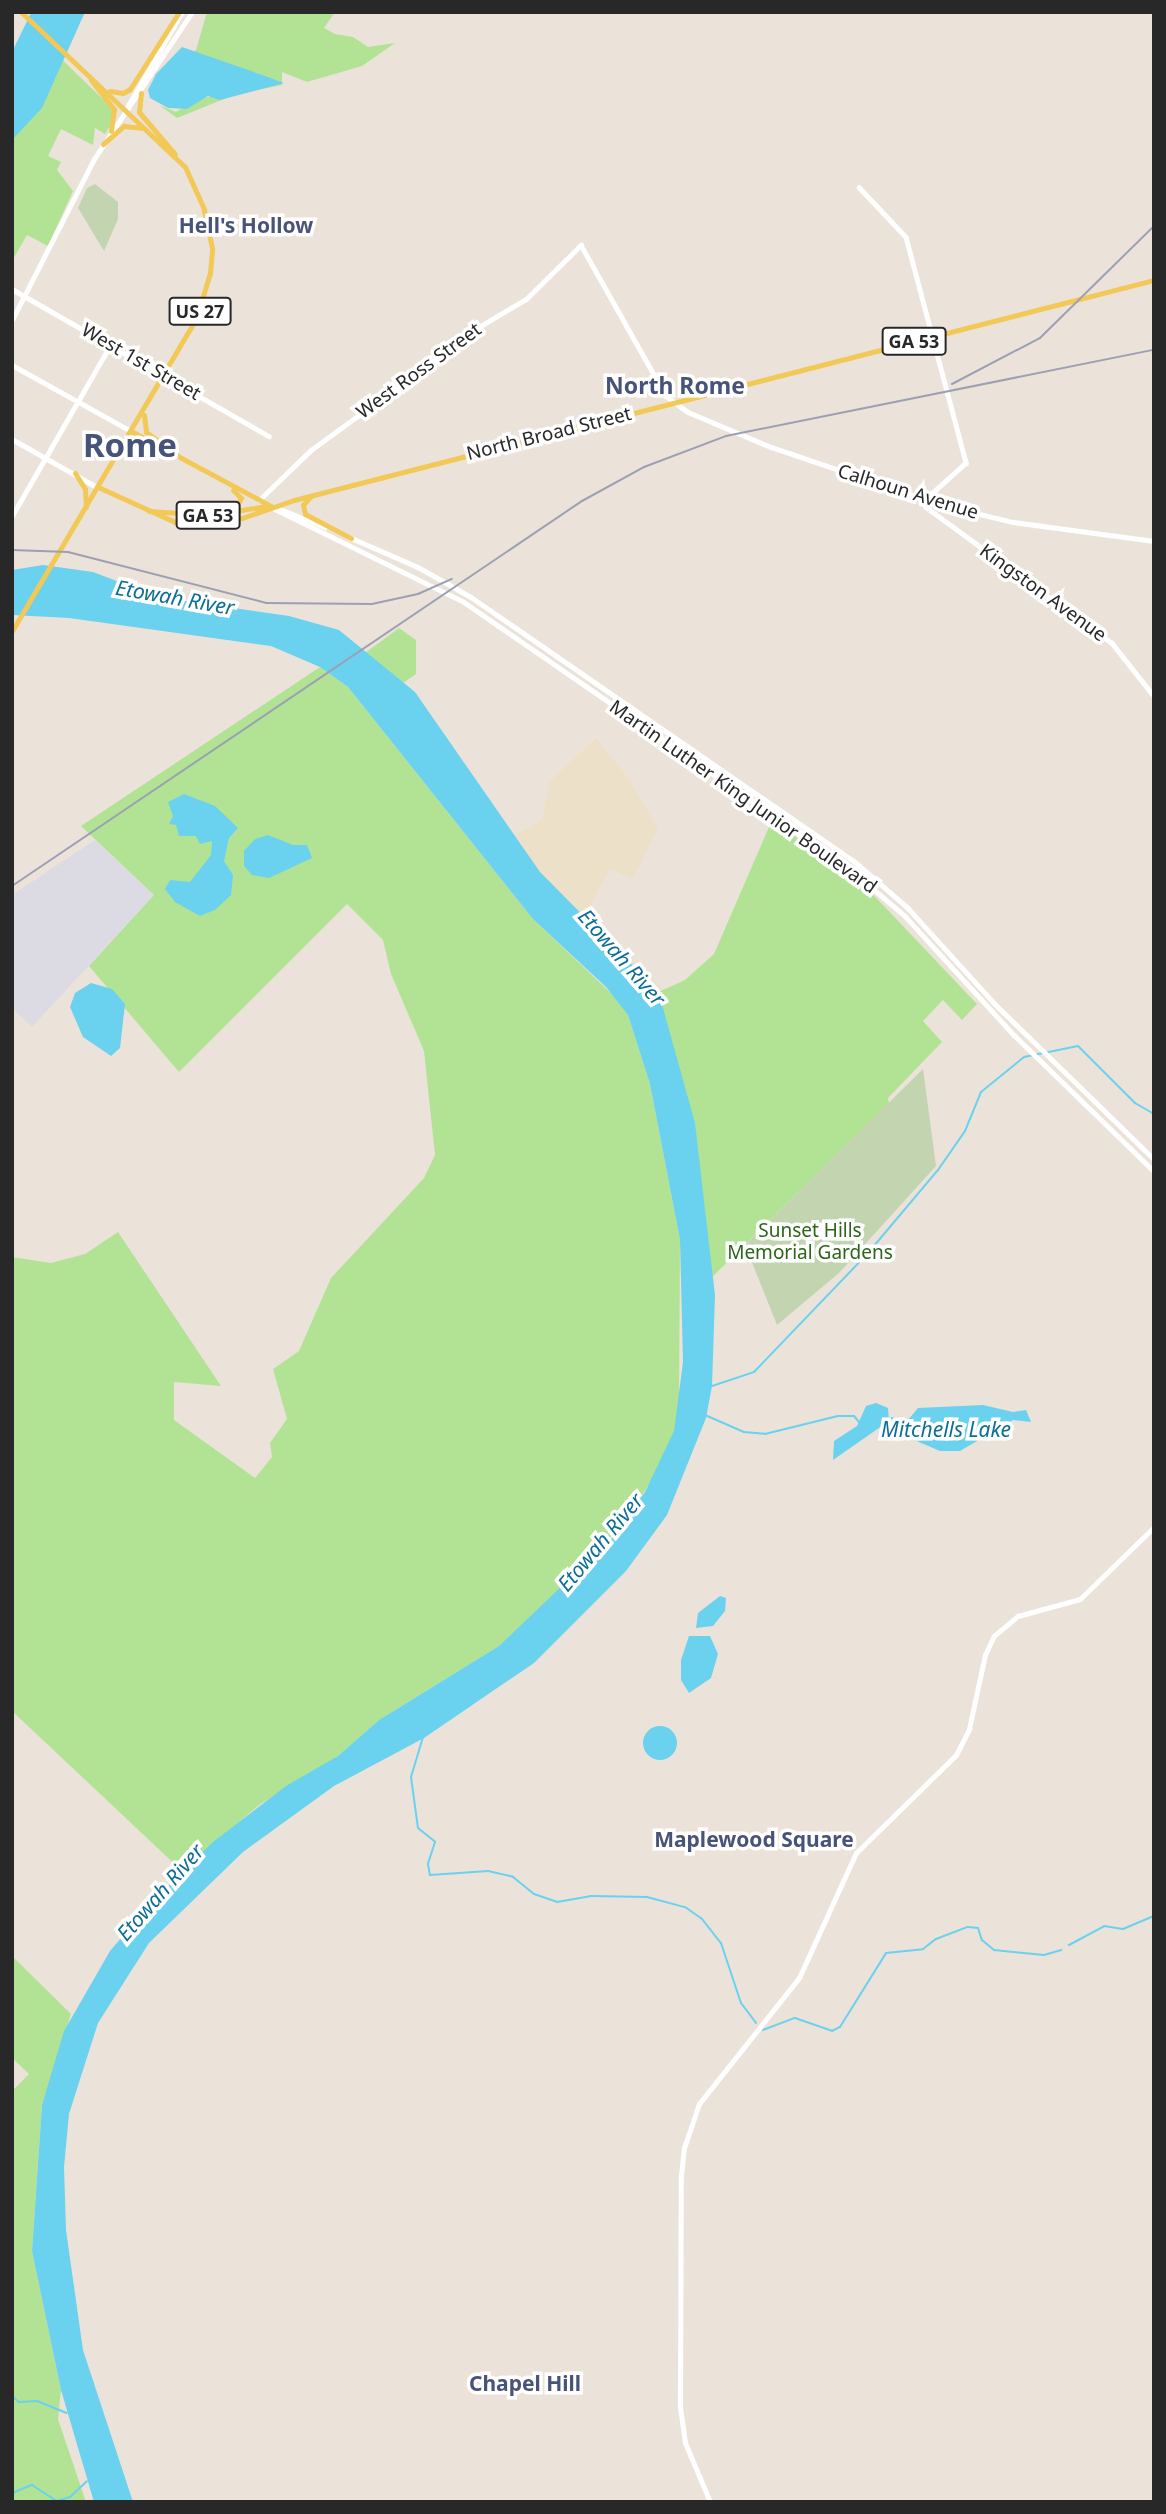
<!DOCTYPE html>
<style>
body{margin:0}
#map{position:relative;width:1166px;height:2514px;overflow:hidden;background:#ebe3d9;font-family:"Noto Sans",sans-serif}
div>[style]{position:absolute}
[style*='--x']{left:calc(var(--x)*1px);top:calc(var(--y)*1px);width:calc(var(--w)*1px);rotate:calc(var(--a)*1deg)}
.industrial>*{inset:0;background:#dcdae3}
.education>*{inset:0;background:#ede0c8}
.green>*{inset:0;background:#b2e394}
.cemetery>*{inset:0;background:#c3d5b0}
.water>*{inset:0;background:#6ad1ef}
.round{border-radius:50%}
.stream>*{height:2px;margin:-1px;padding:0 1px;transform-origin:1px;border-radius:1px;background:#6ad1ef}
.secondary>*{height:4.5px;margin:-2.25px;padding:0 2.25px;transform-origin:2.25px;border-radius:2.25px;background:#fff}
.primary>*{height:5px;margin:-2.5px;padding:0 2.5px;transform-origin:2.5px;border-radius:2.5px;background:#f2c857}
.rail>*{height:2px;margin:-1px;padding:0 1px;transform-origin:1px;border-radius:1px;background:#9ca0b3}
span{translate:-50% -50%;white-space:nowrap;text-align:center;line-height:1.15;-webkit-text-stroke:7px #fff;paint-order:stroke}
.shield-label span{padding:2px 5px;background:#fff;border:2px solid;border-radius:5px;-webkit-text-stroke-width:0}
.shield-label{font-size:18px;color:#282828;font-weight:700}
.street-label{font-size:19px;color:#282828}
.park-label{font-size:19px;color:#2b6518}
.neighbourhood-label{font-size:21px;color:#485379;font-weight:700}
.water-label{font-size:21px;color:#0c6d98;font-style:italic}
.quarter-label{font-size:23px;color:#485379;font-weight:700}
.town-label{font-size:33px;color:#485379;font-weight:700}
.frame{position:absolute;inset:0;border:14px solid #282828;pointer-events:none}
</style>
<div id="map">
<div class="industrial">
<i style="clip-path:polygon(95px 840px,154px 895px,32px 1027px,12px 1008px,12px 895px)"></i>
</div>
<div class="education">
<i style="clip-path:polygon(596px 738px,629px 779px,658px 828px,633px 879px,610px 869px,585px 916px,664px 990px,650px 996px,492px 848px,542px 820px,549px 782px)"></i>
</div>
<div class="green">
<i style="clip-path:polygon(207px 12px,335px 12px,324px 28px,335px 34px,353px 37px,368px 47px,395px 43px,362px 66px,307px 82px,282px 72px,282px 85px,234px 95px,177px 118px,159px 105px,176px 112px,196px 100px,217px 95px,187px 56px,196px 50px)"></i>
<i style="clip-path:polygon(50px 48px,112px 108px,112px 123px,105px 134px,95px 128px,93px 145px,61px 129px,48px 156px,61px 162px,57px 170px,73px 191px,48px 246px,27px 235px,12px 261px,12px 109px)"></i>
<i style="clip-path:polygon(399px 628px,416px 640px,416px 674px,403px 683px,365px 653px)"></i>
<i style="clip-path:polygon(320px 667px,348px 687px,533px 919px,616px 998px,628px 1015px,650px 1084px,680px 1240px,679px 1401px,674px 1432px,658px 1469px,629px 1517px,548px 1603px,499px 1646px,379px 1720px,338px 1756px,259px 1805px,182px 1871px,12px 1711px,12px 1257px,51px 1263px,85px 1254px,118px 1232px,221px 1386px,174px 1382px,174px 1420px,255px 1478px,272px 1457px,270px 1443px,287px 1419px,273px 1369px,299px 1351px,331px 1278px,424px 1178px,435px 1155px,424px 1051px,391px 974px,383px 940px,347px 904px,179px 1072px,89px 966px,154px 895px,81px 826px)"></i>
<i style="clip-path:polygon(772px 820px,864px 885px,977px 1004px,962px 1020px,943px 1000px,923px 1021px,942px 1042px,888px 1098px,889px 1103px,704px 1285px,650px 996px,685px 980px,714px 954px)"></i>
<i style="clip-path:polygon(12px 1956px,71px 2014px,42px 2105px,32px 2251px,61px 2390px,58px 2419px,86px 2502px,12px 2502px,12px 2091px,29px 2074px,12px 2058px)"></i>
</div>
<div class="cemetery">
<i style="clip-path:polygon(95px 184px,118px 202px,118px 219px,104px 251px,78px 208px,87px 188px)"></i>
<i style="clip-path:polygon(923px 1069px,936px 1166px,839px 1273px,777px 1325px,745px 1245px)"></i>
</div>
<div class="water">
<i style="clip-path:polygon(85px 12px,42px 108px,12px 140px,12px 52px,31px 13px)"></i>
<i style="clip-path:polygon(182px 47px,265px 76px,284px 83px,220px 100px,208px 96px,187px 109px,168px 108px,150px 98px,148px 90px,156px 74px)"></i>
<i style="clip-path:polygon(43px 565px,93px 572px,159px 597px,289px 616px,339px 630px,415px 692px,540px 872px,646px 979px,661px 1001px,695px 1123px,715px 1295px,712px 1386px,706px 1418px,667px 1515px,626px 1571px,534px 1663px,424px 1738px,334px 1786px,243px 1852px,149px 1943px,98px 2023px,69px 2114px,64px 2167px,66px 2230px,83px 2350px,133px 2502px,94px 2502px,61px 2390px,32px 2251px,42px 2105px,64px 2031px,110px 1951px,151px 1903px,213px 1842px,286px 1786px,338px 1756px,379px 1720px,499px 1646px,612px 1538px,645px 1492px,674px 1431px,683px 1362px,680px 1240px,650px 1084px,628px 1015px,606px 987px,533px 919px,348px 687px,320px 667px,271px 646px,69px 618px,12px 615px,12px 570px)"></i>
<i style="clip-path:polygon(184px 794px,215px 806px,238px 828px,229px 838px,224px 861px,233px 875px,231px 895px,215px 910px,200px 916px,175px 902px,165px 889px,170px 880px,190px 882px,211px 855px,212px 841px,200px 844px,196px 836px,179px 836px,176px 825px,169px 824px,173px 816px,168px 802px)"></i>
<i style="clip-path:polygon(268px 835px,293px 845px,307px 845px,312px 858px,269px 878px,252px 875px,244px 866px,244px 851px,255px 839px)"></i>
<i style="clip-path:polygon(91px 983px,112px 989px,125px 1004px,120px 1048px,111px 1056px,83px 1037px,70px 1007px,75px 993px)"></i>
<i style="clip-path:polygon(876px 1403px,888px 1408px,889px 1421px,833px 1460px,834px 1441px,857px 1426px,866px 1406px)"></i>
<i style="clip-path:polygon(983px 1405px,1013px 1412px,1026px 1410px,1031px 1422px,1013px 1420px,960px 1451px,940px 1451px,907px 1437px,908px 1420px,918px 1408px)"></i>
<i style="clip-path:polygon(720px 1596px,726px 1598px,725px 1611px,713px 1626px,696px 1628px,698px 1613px)"></i>
<i style="clip-path:polygon(689px 1636px,710px 1636px,718px 1654px,711px 1678px,689px 1693px,681px 1680px,681px 1660px)"></i>
<i class="round" style="left:643px;top:1726px;width:34px;height:34px"></i>
</div>
<div class="stream">
<i style="--x:712;--y:1386;--w:44;--a:-18.4"></i>
<i style="--x:754;--y:1372;--w:165;--a:-46.2"></i>
<i style="--x:868;--y:1253;--w:109;--a:-49.9"></i>
<i style="--x:938;--y:1170;--w:47;--a:-55.3"></i>
<i style="--x:965;--y:1131;--w:42;--a:-67.7"></i>
<i style="--x:981;--y:1092;--w:55;--a:-39.1"></i>
<i style="--x:1024;--y:1057;--w:55;--a:-11.5"></i>
<i style="--x:1078;--y:1046;--w:81;--a:45"></i>
<i style="--x:1135;--y:1103;--w:22;--a:30"></i>
<i style="--x:705;--y:1415;--w:43;--a:23.6"></i>
<i style="--x:744;--y:1432;--w:21;--a:5"></i>
<i style="--x:765;--y:1434;--w:75;--a:-13.9"></i>
<i style="--x:838;--y:1416;--w:16;--a:0"></i>
<i style="--x:854;--y:1416;--w:8;--a:50"></i>
<i style="--x:890;--y:1418;--w:18;--a:6"></i>
<i style="--x:423;--y:1737;--w:42;--a:106.7"></i>
<i style="--x:411;--y:1777;--w:51;--a:82.2"></i>
<i style="--x:418;--y:1828;--w:22;--a:39"></i>
<i style="--x:435;--y:1842;--w:23;--a:108"></i>
<i style="--x:428;--y:1864;--w:11;--a:80"></i>
<i style="--x:430;--y:1875;--w:58;--a:-3.9"></i>
<i style="--x:488;--y:1871;--w:26;--a:13"></i>
<i style="--x:513;--y:1877;--w:27;--a:39"></i>
<i style="--x:534;--y:1894;--w:24;--a:19"></i>
<i style="--x:557;--y:1902;--w:35;--a:-10"></i>
<i style="--x:591;--y:1896;--w:56;--a:1"></i>
<i style="--x:647;--y:1897;--w:39;--a:15"></i>
<i style="--x:685;--y:1907;--w:21;--a:35"></i>
<i style="--x:702;--y:1919;--w:31;--a:52"></i>
<i style="--x:721;--y:1943;--w:63;--a:71.6"></i>
<i style="--x:741;--y:2003;--w:25;--a:53"></i>
<i style="--x:1069;--y:1945;--w:40;--a:-28"></i>
<i style="--x:1104;--y:1926;--w:19;--a:9"></i>
<i style="--x:1123;--y:1929;--w:34;--a:-23"></i>
<i style="--x:763;--y:2030;--w:34;--a:-21"></i>
<i style="--x:795;--y:2018;--w:39;--a:19"></i>
<i style="--x:832;--y:2031;--w:9;--a:-27"></i>
<i style="--x:840;--y:2027;--w:87;--a:-58.1"></i>
<i style="--x:886;--y:1953;--w:37;--a:-6"></i>
<i style="--x:923;--y:1949;--w:16;--a:-38"></i>
<i style="--x:936;--y:1939;--w:34;--a:-21"></i>
<i style="--x:968;--y:1927;--w:10;--a:6"></i>
<i style="--x:978;--y:1928;--w:13;--a:72"></i>
<i style="--x:982;--y:1940;--w:16;--a:40"></i>
<i style="--x:994;--y:1950;--w:50;--a:5.7"></i>
<i style="--x:1044;--y:1955;--w:18;--a:-16"></i>
<i style="--x:12;--y:2396;--w:9;--a:41"></i>
<i style="--x:19;--y:2402;--w:18;--a:-3"></i>
<i style="--x:37;--y:2401;--w:32;--a:22"></i>
<i style="--x:12;--y:2493;--w:22;--a:-22"></i>
<i style="--x:32;--y:2485;--w:30;--a:33"></i>
<i style="--x:57;--y:2501;--w:14;--a:-17"></i>
<i style="--x:70;--y:2497;--w:23;--a:-43"></i>
</div>
<div class="secondary">
<i style="--x:126;--y:109;--w:112;--a:-60"></i>
<i style="--x:859;--y:187;--w:69;--a:46.8"></i>
<i style="--x:906;--y:237;--w:234;--a:75.1"></i>
<i style="--x:966;--y:463;--w:55;--a:137.9"></i>
<i style="--x:925;--y:500;--w:7;--a:82"></i>
<i style="--x:926;--y:507;--w:230;--a:36.2"></i>
<i style="--x:1112;--y:643;--w:68;--a:51.6"></i>
<i style="--x:12;--y:289;--w:296;--a:29.8"></i>
<i style="--x:12;--y:320;--w:181;--a:-63"></i>
<i style="--x:94;--y:159;--w:177;--a:-56.3"></i>
<i style="--x:12;--y:365;--w:136;--a:29"></i>
<i style="--x:12;--y:439;--w:98;--a:29.5"></i>
<i style="--x:259;--y:500;--w:72;--a:-43.9"></i>
<i style="--x:311;--y:450;--w:208;--a:-36.2"></i>
<i style="--x:479;--y:327;--w:55;--a:-30.8"></i>
<i style="--x:526;--y:299;--w:77;--a:-44.5"></i>
<i style="--x:581;--y:245;--w:173;--a:60.6"></i>
<i style="--x:666;--y:396;--w:27;--a:36"></i>
<i style="--x:688;--y:412;--w:90;--a:22.9"></i>
<i style="--x:771;--y:447;--w:177;--a:18.7"></i>
<i style="--x:939;--y:504;--w:76;--a:13.7"></i>
<i style="--x:1013;--y:522;--w:142;--a:7.7"></i>
<i style="--x:271;--y:507;--w:215;--a:26.2"></i>
<i style="--x:464;--y:602;--w:462;--a:34.6"></i>
<i style="--x:844;--y:864;--w:80;--a:40.4"></i>
<i style="--x:905;--y:916;--w:161;--a:47.5"></i>
<i style="--x:1014;--y:1035;--w:195;--a:44.2"></i>
<i style="--x:275;--y:507;--w:54;--a:21.8"></i>
<i style="--x:12;--y:516;--w:198;--a:-60.1"></i>
<i style="--x:349;--y:537;--w:75;--a:23.5"></i>
<i style="--x:418;--y:567;--w:61;--a:29.5"></i>
<i style="--x:471;--y:597;--w:465;--a:34.6"></i>
<i style="--x:854;--y:861;--w:72;--a:41"></i>
<i style="--x:908;--y:908;--w:128;--a:47.8"></i>
<i style="--x:994;--y:1003;--w:223;--a:44.3"></i>
<i style="--x:710;--y:2502;--w:64;--a:-113"></i>
<i style="--x:685;--y:2443;--w:37;--a:-98"></i>
<i style="--x:680;--y:2406;--w:230;--a:-89.8"></i>
<i style="--x:681;--y:2176;--w:28;--a:-84"></i>
<i style="--x:684;--y:2148;--w:46;--a:-71.2"></i>
<i style="--x:699;--y:2104;--w:161;--a:-51.6"></i>
<i style="--x:799;--y:1978;--w:137;--a:-65.5"></i>
<i style="--x:856;--y:1853;--w:140;--a:-44.4"></i>
<i style="--x:956;--y:1755;--w:29;--a:-63"></i>
<i style="--x:969;--y:1729;--w:76;--a:-77.8"></i>
<i style="--x:985;--y:1655;--w:21;--a:-65"></i>
<i style="--x:994;--y:1636;--w:31;--a:-40"></i>
<i style="--x:1018;--y:1616;--w:64;--a:-15.3"></i>
<i style="--x:1080;--y:1599;--w:103;--a:-44.2"></i>
</div>
<div class="primary">
<i style="--x:91;--y:80;--w:37;--a:52"></i>
<i style="--x:114;--y:109;--w:22;--a:98"></i>
<i style="--x:110;--y:91;--w:13;--a:9"></i>
<i style="--x:123;--y:93;--w:8;--a:-30"></i>
<i style="--x:130;--y:89;--w:91;--a:-57.5"></i>
<i style="--x:141;--y:93;--w:19;--a:96"></i>
<i style="--x:139;--y:112;--w:55;--a:49.4"></i>
<i style="--x:103;--y:144;--w:28;--a:-41"></i>
<i style="--x:124;--y:126;--w:18;--a:6"></i>
<i style="--x:144;--y:415;--w:17;--a:83"></i>
<i style="--x:146;--y:432;--w:38;--a:37"></i>
<i style="--x:131;--y:431;--w:159;--a:28.2"></i>
<i style="--x:75;--y:473;--w:19;--a:58"></i>
<i style="--x:85;--y:489;--w:18;--a:87"></i>
<i style="--x:98;--y:487;--w:85;--a:24.4"></i>
<i style="--x:175;--y:522;--w:67;--a:-3.4"></i>
<i style="--x:242;--y:518;--w:55;--a:-19.1"></i>
<i style="--x:294;--y:500;--w:888;--a:-14.35"></i>
<i style="--x:233;--y:490;--w:11;--a:45"></i>
<i style="--x:241;--y:498;--w:13;--a:119"></i>
<i style="--x:311;--y:496;--w:12;--a:132"></i>
<i style="--x:303;--y:505;--w:9;--a:77"></i>
<i style="--x:305;--y:514;--w:52;--a:27.6"></i>
<i style="--x:149;--y:511;--w:60;--a:3.8"></i>
<i style="--x:209;--y:515;--w:59;--a:-8.8"></i>
<i style="--x:12;--y:631;--w:362;--a:-59.5"></i>
<i style="--x:196;--y:319;--w:48;--a:-73.1"></i>
<i style="--x:210;--y:273;--w:25;--a:-85"></i>
<i style="--x:212;--y:248;--w:40;--a:-102"></i>
<i style="--x:204;--y:209;--w:46;--a:-114.3"></i>
<i style="--x:185;--y:167;--w:226;--a:-136.6"></i>
</div>
<div class="rail">
<i style="--x:952;--y:384;--w:99;--a:-27.6"></i>
<i style="--x:1040;--y:338;--w:160;--a:-44.5"></i>
<i style="--x:12;--y:550;--w:56;--a:2"></i>
<i style="--x:68;--y:552;--w:204;--a:14.4"></i>
<i style="--x:266;--y:603;--w:106;--a:0.5"></i>
<i style="--x:372;--y:604;--w:47;--a:-12.3"></i>
<i style="--x:418;--y:594;--w:37;--a:-24"></i>
<i style="--x:12;--y:886;--w:688;--a:-34.04"></i>
<i style="--x:582;--y:501;--w:71;--a:-28.7"></i>
<i style="--x:644;--y:467;--w:88;--a:-20.7"></i>
<i style="--x:726;--y:436;--w:437;--a:-11.4"></i>
</div>
<div class="shield-label">
<span style="left:200px;top:311px">US 27</span>
<span style="left:914px;top:341px">GA 53</span>
<span style="left:208px;top:515px">GA 53</span>
</div>
<div class="street-label">
<span style="left:141px;top:362px;rotate:30deg">West 1st Street</span>
<span style="left:419px;top:371px;rotate:-36deg">West Ross Street</span>
<span style="left:549px;top:434px;rotate:-14deg">North Broad Street</span>
<span style="left:908px;top:492px;rotate:17deg">Calhoun Avenue</span>
<span style="left:1043px;top:593px;rotate:36deg">Kingston Avenue</span>
<span style="left:743px;top:797px;rotate:35deg">Martin Luther King Junior Boulevard</span>
</div>
<div class="park-label">
<span style="left:810px;top:1242px">Sunset Hills<br>Memorial Gardens</span>
</div>
<div class="neighbourhood-label">
<span style="left:246px;top:225px">Hell's Hollow</span>
<span style="left:754px;top:1839px">Maplewood Square</span>
<span style="left:525px;top:2383px">Chapel Hill</span>
</div>
<div class="water-label">
<span style="left:175px;top:597px;rotate:10deg">Etowah River</span>
<span style="left:622px;top:957px;rotate:49deg">Etowah River</span>
<span style="left:946px;top:1429px">Mitchells Lake</span>
<span style="left:600px;top:1542px;rotate:-50deg">Etowah River</span>
<span style="left:160px;top:1892px;rotate:-49deg">Etowah River</span>
</div>
<div class="quarter-label">
<span style="left:675px;top:385px">North Rome</span>
</div>
<div class="town-label">
<span style="left:130px;top:445px">Rome</span>
</div>
<div class="frame"></div>
</div>
